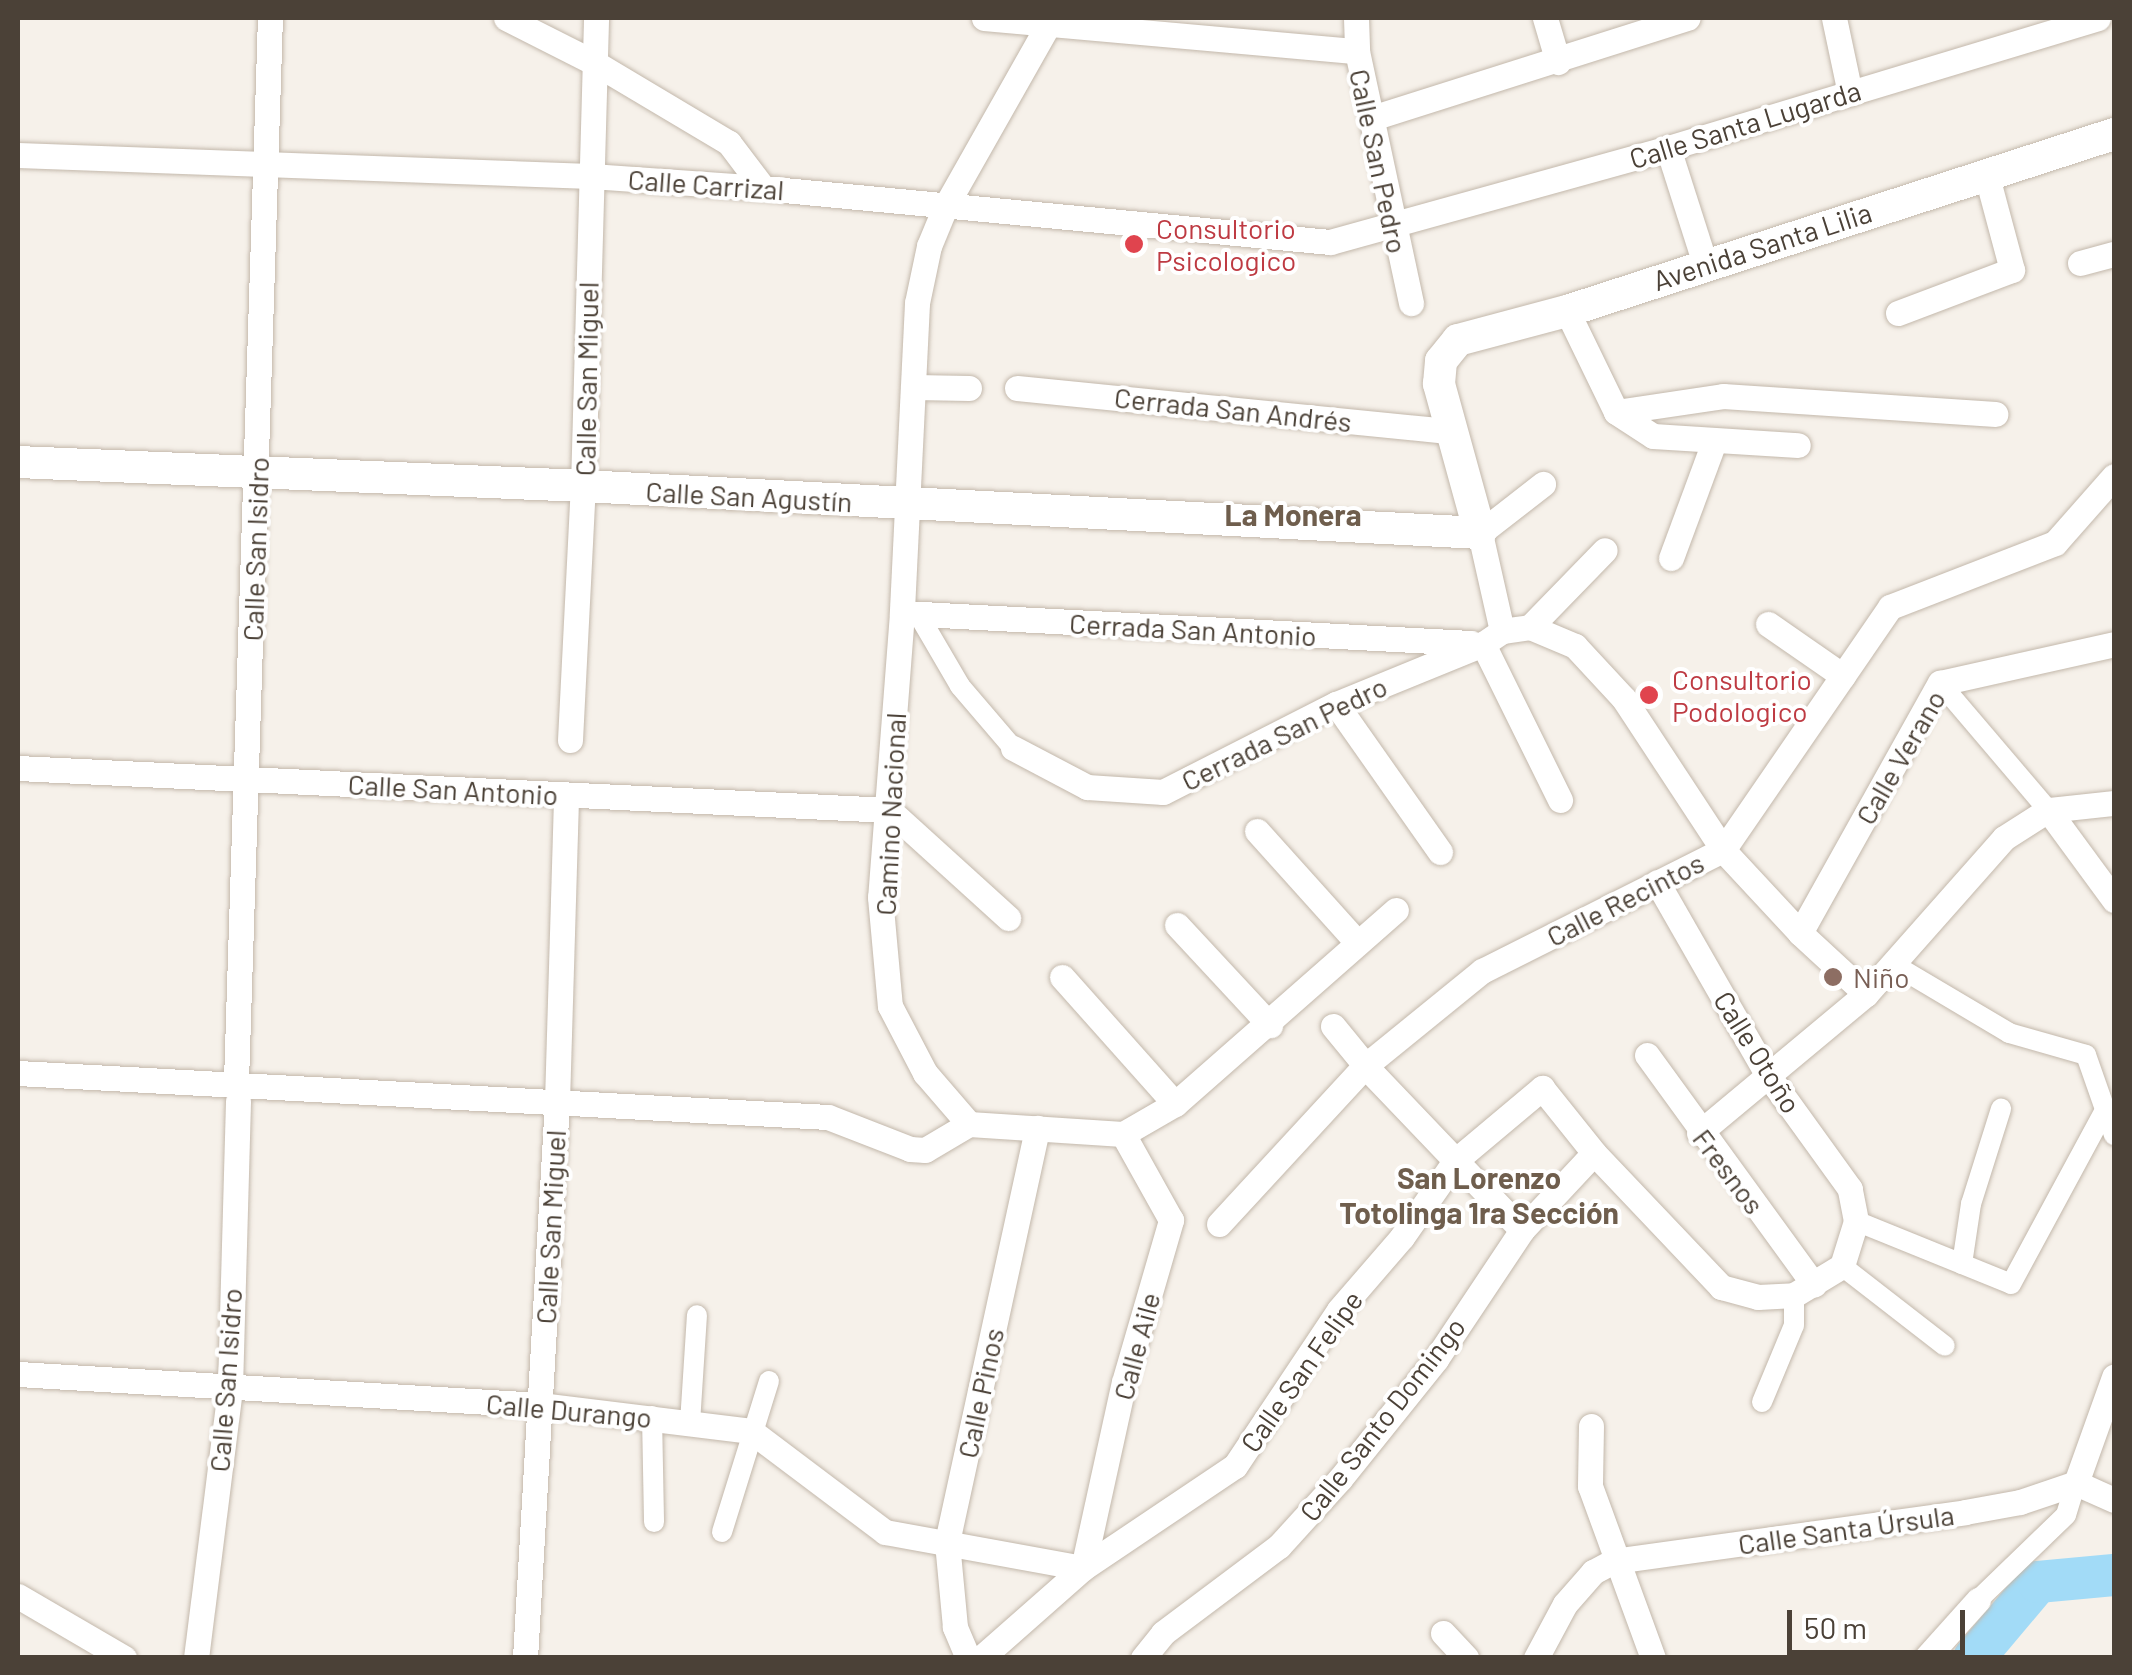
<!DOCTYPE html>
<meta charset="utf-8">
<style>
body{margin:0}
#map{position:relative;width:2132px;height:1675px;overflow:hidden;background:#f6f1ea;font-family:Barlow,sans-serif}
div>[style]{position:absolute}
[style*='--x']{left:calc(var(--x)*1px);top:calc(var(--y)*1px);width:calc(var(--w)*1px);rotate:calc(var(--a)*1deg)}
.river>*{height:42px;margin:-21px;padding:0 21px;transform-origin:21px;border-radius:21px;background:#a2dbf7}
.roads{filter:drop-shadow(0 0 2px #c3b8ab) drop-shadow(0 0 2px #c3b8ab)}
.pedestrian>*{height:20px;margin:-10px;padding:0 10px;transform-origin:10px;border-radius:10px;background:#fff}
.minor>*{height:25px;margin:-12.5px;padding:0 12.5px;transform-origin:12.5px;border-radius:12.5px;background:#fff}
.tertiary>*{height:32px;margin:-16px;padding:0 16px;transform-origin:16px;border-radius:16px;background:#fff}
.dots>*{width:28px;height:28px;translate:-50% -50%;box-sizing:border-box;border:5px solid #fff;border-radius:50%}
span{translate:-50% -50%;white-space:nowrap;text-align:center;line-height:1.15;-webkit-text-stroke:8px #fff;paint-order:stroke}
.street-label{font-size:28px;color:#4b4137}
.health-label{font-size:28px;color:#be3a42}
.left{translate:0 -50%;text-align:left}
.education-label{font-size:28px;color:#785e54}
.neighbourhood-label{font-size:30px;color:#6f5e4d;font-weight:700}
.frame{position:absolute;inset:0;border:20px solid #4b4137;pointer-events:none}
.scale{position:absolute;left:1787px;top:1610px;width:178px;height:45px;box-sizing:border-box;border:5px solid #4b4137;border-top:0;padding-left:12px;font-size:30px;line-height:35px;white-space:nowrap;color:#4b4137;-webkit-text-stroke:8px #fff;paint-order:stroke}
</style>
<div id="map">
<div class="river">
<i style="--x:1974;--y:1658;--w:99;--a:-49.9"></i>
<i style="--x:2038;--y:1582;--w:76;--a:-5.3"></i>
</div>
<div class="roads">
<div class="pedestrian">
<i style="--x:918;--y:614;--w:83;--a:59.7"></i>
<i style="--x:960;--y:686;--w:82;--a:49.5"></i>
<i style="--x:1940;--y:683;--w:167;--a:49.6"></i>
<i style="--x:1893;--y:964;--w:135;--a:30.7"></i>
<i style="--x:2009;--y:1033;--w:80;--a:15.9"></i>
<i style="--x:2086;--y:1055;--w:85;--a:70.7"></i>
<i style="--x:1856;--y:1221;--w:167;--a:22.1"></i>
<i style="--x:2011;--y:1284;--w:198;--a:-61.6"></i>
<i style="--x:1962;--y:1264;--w:61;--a:-81.5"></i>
<i style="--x:1971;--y:1204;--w:100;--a:-72.5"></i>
<i style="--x:1842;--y:1266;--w:130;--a:37.8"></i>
<i style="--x:1762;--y:1402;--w:83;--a:-67.4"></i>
<i style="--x:1794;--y:1325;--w:30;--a:-90"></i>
<i style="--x:652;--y:1416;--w:106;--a:88.9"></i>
<i style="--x:690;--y:1423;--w:108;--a:-86.3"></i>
<i style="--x:722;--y:1532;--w:158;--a:-72.7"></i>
<i style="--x:1978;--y:1600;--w:122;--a:-44"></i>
<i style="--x:2066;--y:1515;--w:34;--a:-73"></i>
</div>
<div class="minor">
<i style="--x:506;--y:18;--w:100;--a:26.8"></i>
<i style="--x:595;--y:63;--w:156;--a:30.8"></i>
<i style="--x:729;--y:143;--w:56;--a:52.9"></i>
<i style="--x:984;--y:18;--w:374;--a:5.1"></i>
<i style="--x:1052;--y:18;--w:215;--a:119.5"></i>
<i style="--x:946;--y:205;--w:44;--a:112.5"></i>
<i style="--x:929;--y:246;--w:58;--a:101.9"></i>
<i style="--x:917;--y:303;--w:310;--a:92.8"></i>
<i style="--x:902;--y:613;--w:285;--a:94.4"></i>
<i style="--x:880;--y:897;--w:109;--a:84.8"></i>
<i style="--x:890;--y:1006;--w:76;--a:62.4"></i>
<i style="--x:925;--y:1073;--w:67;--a:49.2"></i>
<i style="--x:969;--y:1124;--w:154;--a:3.7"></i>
<i style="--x:1123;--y:1134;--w:60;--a:-30"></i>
<i style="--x:1175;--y:1104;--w:294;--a:-41.3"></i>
<i style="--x:1356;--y:18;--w:33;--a:88"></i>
<i style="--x:1357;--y:51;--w:258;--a:77.9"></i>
<i style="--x:1545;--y:18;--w:46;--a:73.5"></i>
<i style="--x:1834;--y:18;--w:77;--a:78"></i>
<i style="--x:1372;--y:118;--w:331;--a:-17.6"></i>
<i style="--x:1668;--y:148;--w:122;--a:72.3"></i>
<i style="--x:18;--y:155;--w:573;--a:2.1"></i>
<i style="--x:591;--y:176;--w:172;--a:4"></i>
<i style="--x:763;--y:188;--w:570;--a:5.44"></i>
<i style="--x:1330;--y:242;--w:351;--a:-15.5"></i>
<i style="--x:1668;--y:148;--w:449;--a:-16.8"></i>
<i style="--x:2080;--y:263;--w:35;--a:-15"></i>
<i style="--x:1567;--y:311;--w:112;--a:64.1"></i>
<i style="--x:1898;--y:313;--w:122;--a:-20.7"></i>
<i style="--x:2012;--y:270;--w:100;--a:-105"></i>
<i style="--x:914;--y:387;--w:55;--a:1"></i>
<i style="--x:1017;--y:388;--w:433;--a:5.7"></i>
<i style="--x:1616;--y:412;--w:108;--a:-8.5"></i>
<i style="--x:1723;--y:396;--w:273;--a:3.8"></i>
<i style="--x:1616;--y:412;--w:44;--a:33"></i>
<i style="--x:1653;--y:436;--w:145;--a:3.6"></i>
<i style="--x:1671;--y:558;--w:124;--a:-69.7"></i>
<i style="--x:902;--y:613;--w:570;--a:3.02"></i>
<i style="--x:1768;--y:624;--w:91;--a:34.7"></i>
<i style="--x:1530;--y:627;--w:107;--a:-45.8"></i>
<i style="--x:1502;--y:631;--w:100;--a:-102.7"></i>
<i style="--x:1480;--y:533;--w:80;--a:-37.9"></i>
<i style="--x:1483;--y:644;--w:174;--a:63.7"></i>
<i style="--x:1336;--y:704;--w:181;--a:54.9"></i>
<i style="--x:570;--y:740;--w:254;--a:-87.1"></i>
<i style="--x:583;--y:486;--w:468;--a:-88.4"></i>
<i style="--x:1013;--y:748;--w:84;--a:27.8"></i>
<i style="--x:1087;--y:787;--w:76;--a:3.8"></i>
<i style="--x:1163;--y:792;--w:194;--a:-27"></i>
<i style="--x:1336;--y:704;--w:159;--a:-22.2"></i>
<i style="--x:1483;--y:644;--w:23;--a:-34"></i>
<i style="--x:1502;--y:631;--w:28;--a:-8"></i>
<i style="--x:1530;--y:627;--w:49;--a:22.9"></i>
<i style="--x:1575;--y:646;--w:72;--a:47.2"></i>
<i style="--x:1624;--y:699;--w:181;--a:56.7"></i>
<i style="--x:1723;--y:850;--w:113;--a:47.1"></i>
<i style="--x:1800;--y:933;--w:90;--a:42.7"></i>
<i style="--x:18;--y:768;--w:872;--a:2.76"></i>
<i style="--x:889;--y:810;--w:161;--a:42.2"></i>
<i style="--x:2048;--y:810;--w:112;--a:53.7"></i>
<i style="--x:1257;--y:831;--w:148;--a:48"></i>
<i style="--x:1177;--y:925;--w:137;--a:47.1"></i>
<i style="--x:1800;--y:933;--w:287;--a:-60.8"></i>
<i style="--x:1940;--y:683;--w:178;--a:-12.6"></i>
<i style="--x:1062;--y:977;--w:170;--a:48.3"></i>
<i style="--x:1333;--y:1026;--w:58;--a:50.6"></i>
<i style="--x:1370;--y:1071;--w:220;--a:46.3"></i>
<i style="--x:1647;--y:1055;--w:284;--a:54"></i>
<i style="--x:18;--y:1073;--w:811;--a:3.11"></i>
<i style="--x:828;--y:1117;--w:88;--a:21.3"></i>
<i style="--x:910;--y:1149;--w:15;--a:4"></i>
<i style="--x:925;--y:1150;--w:51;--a:-30.6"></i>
<i style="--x:236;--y:1081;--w:1064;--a:-88.17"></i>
<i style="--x:1699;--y:1133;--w:217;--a:-39.8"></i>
<i style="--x:1866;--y:994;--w:208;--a:-48.5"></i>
<i style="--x:2004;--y:838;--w:52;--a:-32.5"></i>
<i style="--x:2048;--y:810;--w:66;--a:-6.1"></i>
<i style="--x:1219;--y:1224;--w:215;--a:-47.3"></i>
<i style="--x:1365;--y:1066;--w:151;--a:-39.1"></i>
<i style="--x:1482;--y:971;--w:270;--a:-26.7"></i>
<i style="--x:1723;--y:850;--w:295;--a:-55.5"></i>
<i style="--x:1890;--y:607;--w:177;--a:-21.2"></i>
<i style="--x:2055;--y:543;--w:89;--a:-48.6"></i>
<i style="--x:18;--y:1374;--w:523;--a:3.4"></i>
<i style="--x:540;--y:1405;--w:213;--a:7"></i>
<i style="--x:751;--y:1431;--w:168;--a:37"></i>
<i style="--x:885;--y:1532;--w:201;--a:10.3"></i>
<i style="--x:1591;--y:1426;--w:60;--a:91"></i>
<i style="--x:1590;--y:1486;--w:183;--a:69.9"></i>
<i style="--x:2076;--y:1483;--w:113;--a:-70.3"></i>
<i style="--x:2076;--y:1483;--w:42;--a:24.1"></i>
<i style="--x:1083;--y:1568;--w:190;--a:-77.6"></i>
<i style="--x:1124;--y:1382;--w:169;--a:-73.8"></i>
<i style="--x:1171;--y:1220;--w:98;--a:-119.2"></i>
<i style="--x:18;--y:1596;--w:123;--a:30.3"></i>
<i style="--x:1443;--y:1633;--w:34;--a:47"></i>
<i style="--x:196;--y:1658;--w:272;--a:-82.8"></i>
<i style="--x:230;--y:1388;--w:287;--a:-88.4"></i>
<i style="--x:525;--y:1658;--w:557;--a:-86.71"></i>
<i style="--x:557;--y:1102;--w:307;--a:-88.3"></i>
<i style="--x:968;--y:1658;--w:34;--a:-113"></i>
<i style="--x:955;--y:1627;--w:85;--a:-95.4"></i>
<i style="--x:947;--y:1542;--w:424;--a:-77.7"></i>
<i style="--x:981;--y:1658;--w:136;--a:-41.4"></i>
<i style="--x:1083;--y:1568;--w:183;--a:-33.9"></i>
<i style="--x:1235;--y:1466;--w:187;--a:-56.3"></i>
<i style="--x:1339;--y:1310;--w:96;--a:-49.2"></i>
<i style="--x:1402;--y:1237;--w:93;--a:-55.1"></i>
<i style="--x:1455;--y:1161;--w:114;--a:-40"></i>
<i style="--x:1542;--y:1088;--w:83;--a:51.3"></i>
<i style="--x:1594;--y:1153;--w:185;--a:46.5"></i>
<i style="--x:1721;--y:1287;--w:38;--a:15"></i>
<i style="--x:1758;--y:1297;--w:36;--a:-3"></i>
<i style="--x:1794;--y:1295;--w:56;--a:-31.1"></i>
<i style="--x:1842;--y:1266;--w:47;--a:-72.7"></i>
<i style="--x:1856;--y:1221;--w:33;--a:-101"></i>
<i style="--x:1850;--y:1189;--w:142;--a:-125.8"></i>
<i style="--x:1767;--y:1074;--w:221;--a:-119.8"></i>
<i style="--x:1143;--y:1658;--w:32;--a:-51"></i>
<i style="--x:1163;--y:1633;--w:145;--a:-36.9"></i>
<i style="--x:1279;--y:1546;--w:91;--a:-47.7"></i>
<i style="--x:1340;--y:1479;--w:154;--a:-51.3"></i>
<i style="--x:1436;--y:1359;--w:155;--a:-56.3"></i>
<i style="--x:1522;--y:1230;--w:105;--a:-46.9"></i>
<i style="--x:1536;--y:1658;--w:61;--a:-61.8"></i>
<i style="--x:1565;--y:1604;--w:43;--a:-48.8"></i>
<i style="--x:1593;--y:1572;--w:24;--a:-28"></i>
<i style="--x:1614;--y:1561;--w:354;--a:-7.9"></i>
<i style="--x:1965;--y:1512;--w:56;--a:-10.3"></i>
<i style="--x:2020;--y:1502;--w:59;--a:-18.7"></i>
<i style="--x:1926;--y:1658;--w:78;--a:-48.1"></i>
</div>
<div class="tertiary">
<i style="--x:18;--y:462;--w:566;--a:2.43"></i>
<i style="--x:583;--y:486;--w:898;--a:3"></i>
<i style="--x:1480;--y:533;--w:155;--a:-105.4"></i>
<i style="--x:1439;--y:384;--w:23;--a:-85"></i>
<i style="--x:1441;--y:361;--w:27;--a:-51"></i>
<i style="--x:1458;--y:340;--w:113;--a:-14.9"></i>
<i style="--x:1567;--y:311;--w:575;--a:-17.93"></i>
</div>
</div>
<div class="dots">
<i style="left:1134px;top:244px;background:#e0444e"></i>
<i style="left:1649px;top:695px;background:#e0444e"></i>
<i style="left:1833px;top:977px;background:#8d6e63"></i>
</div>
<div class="street-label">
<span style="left:1745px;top:124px;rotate:-17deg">Calle Santa Lugarda</span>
<span style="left:1379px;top:161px;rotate:78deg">Calle San Pedro</span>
<span style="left:706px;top:184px;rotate:4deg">Calle Carrizal</span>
<span style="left:1762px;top:246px;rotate:-18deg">Avenida Santa Lilia</span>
<span style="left:586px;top:379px;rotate:-89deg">Calle San Miguel</span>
<span style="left:1233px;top:409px;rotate:6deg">Cerrada San Andrés</span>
<span style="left:749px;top:496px;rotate:3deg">Calle San Agustín</span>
<span style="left:255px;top:549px;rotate:-88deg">Calle San Isidro</span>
<span style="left:1193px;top:629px;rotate:3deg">Cerrada San Antonio</span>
<span style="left:1284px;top:733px;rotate:-26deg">Cerrada San Pedro</span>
<span style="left:1900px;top:757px;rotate:-60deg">Calle Verano</span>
<span style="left:453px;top:789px;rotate:3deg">Calle San Antonio</span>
<span style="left:890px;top:814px;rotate:-87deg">Camino Nacional</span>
<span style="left:1625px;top:899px;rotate:-27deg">Calle Recintos</span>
<span style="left:1758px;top:1052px;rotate:58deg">Calle Otoño</span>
<span style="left:1729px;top:1171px;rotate:53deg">Fresnos</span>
<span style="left:550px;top:1227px;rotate:-87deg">Calle San Miguel</span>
<span style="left:1136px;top:1346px;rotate:-75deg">Calle Aile</span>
<span style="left:1301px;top:1371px;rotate:-55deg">Calle San Felipe</span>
<span style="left:225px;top:1380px;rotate:-86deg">Calle San Isidro</span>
<span style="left:980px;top:1393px;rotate:-78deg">Calle Pinos</span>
<span style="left:569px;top:1410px;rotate:5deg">Calle Durango</span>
<span style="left:1382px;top:1419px;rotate:-52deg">Calle Santo Domingo</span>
<span style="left:1846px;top:1529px;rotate:-8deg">Calle Santa Úrsula</span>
</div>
<div class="health-label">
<span class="left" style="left:1156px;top:244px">Consultorio<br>Psicologico</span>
<span class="left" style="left:1672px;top:695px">Consultorio<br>Podologico</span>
</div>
<div class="education-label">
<span class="left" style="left:1853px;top:977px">Niño</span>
</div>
<div class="neighbourhood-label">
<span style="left:1293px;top:514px">La Monera</span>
<span style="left:1479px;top:1194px">San Lorenzo<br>Totolinga 1ra Sección</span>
</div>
<div class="frame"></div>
<div class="scale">50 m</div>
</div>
